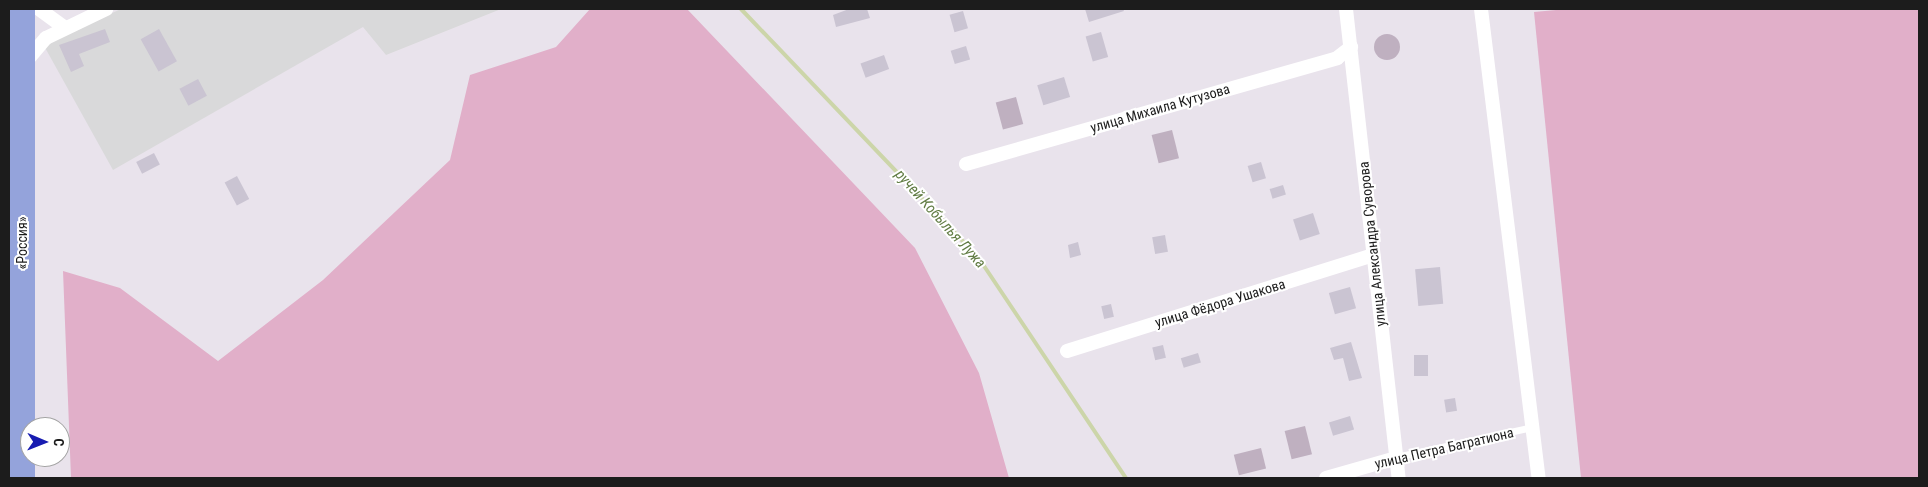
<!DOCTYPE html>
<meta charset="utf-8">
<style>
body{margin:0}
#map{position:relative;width:1928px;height:487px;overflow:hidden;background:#e9e3ec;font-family:"Roboto Condensed",sans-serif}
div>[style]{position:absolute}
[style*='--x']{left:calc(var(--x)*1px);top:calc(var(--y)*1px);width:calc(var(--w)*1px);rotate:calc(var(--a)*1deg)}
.residential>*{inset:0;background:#d9d9da}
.construction>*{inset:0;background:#bfb0c0;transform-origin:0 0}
.round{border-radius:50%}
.grass>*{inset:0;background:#e1afc9}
.stream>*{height:4px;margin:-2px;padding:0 2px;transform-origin:2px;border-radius:2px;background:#ccd5a9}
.building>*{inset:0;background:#cac4d2;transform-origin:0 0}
.lane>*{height:7px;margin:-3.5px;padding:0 3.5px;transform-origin:3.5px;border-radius:3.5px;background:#fff}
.street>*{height:14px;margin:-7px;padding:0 7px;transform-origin:7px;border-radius:7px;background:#fff}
.highway>*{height:25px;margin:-12.5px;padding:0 12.5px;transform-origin:12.5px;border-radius:12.5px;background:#94a3db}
span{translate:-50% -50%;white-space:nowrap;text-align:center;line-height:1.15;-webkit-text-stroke:4px #fff;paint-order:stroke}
.street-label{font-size:14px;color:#1c1c1c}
.water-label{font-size:15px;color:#617c44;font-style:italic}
.frame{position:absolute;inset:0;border:10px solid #1c1c1c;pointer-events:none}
.north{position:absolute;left:20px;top:417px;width:50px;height:50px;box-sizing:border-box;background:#fff;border:1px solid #a4a4a4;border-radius:50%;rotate:91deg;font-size:14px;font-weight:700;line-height:20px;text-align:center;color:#1c1c1c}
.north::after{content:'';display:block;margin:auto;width:18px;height:22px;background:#181cb1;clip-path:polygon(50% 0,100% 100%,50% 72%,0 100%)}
</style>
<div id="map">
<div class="residential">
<i style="clip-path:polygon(121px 9px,501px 9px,386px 55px,363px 27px,113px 170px,43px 44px)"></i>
</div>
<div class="construction">
<i class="round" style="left:1374px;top:34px;width:26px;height:26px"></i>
<i style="left:1016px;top:97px;width:28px;height:21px;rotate:75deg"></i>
<i style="left:1172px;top:130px;width:29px;height:21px;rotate:76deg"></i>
<i style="left:1305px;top:426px;width:29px;height:21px;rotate:76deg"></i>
<i style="left:1261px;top:448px;width:21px;height:28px;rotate:76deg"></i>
</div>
<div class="grass">
<i style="clip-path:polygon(590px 9px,687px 9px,915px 248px,979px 373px,1009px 478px,71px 478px,63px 271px,120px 288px,218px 361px,323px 280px,450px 160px,470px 75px,556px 47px)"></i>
<i style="clip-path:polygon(1567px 9px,1919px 9px,1919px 478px,1581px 478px,1534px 12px)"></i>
</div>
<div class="stream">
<i style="--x:741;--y:9;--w:343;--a:46.3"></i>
<i style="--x:978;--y:257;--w:266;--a:56.2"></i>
</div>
<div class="building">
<i style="clip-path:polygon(849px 9px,867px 9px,870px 18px,836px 27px,833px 15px)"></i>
<i style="clip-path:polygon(1085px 9px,1123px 9px,1124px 11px,1089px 22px)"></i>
<i style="left:963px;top:11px;width:18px;height:14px;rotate:74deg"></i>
<i style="clip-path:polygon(105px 29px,110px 42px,79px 54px,84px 66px,71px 72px,59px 45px)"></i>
<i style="left:159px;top:29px;width:37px;height:21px;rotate:61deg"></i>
<i style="left:1101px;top:32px;width:26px;height:16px;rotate:74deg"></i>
<i style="left:966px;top:46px;width:14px;height:16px;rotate:73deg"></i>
<i style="left:884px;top:55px;width:15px;height:25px;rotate:70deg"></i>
<i style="left:1064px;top:77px;width:21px;height:28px;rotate:73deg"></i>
<i style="left:198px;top:79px;width:19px;height:21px;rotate:62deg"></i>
<i style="left:154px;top:153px;width:13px;height:20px;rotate:63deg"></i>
<i style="left:1261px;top:162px;width:17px;height:14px;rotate:73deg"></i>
<i style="left:237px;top:176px;width:26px;height:14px;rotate:62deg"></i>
<i style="left:1283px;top:185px;width:10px;height:14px;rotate:73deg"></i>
<i style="left:1313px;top:213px;width:22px;height:21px;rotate:72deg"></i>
<i style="left:1165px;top:235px;width:17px;height:13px;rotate:80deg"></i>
<i style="clip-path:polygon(1078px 242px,1081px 255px,1070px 258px,1068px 245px)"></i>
<i style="left:1440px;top:267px;width:37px;height:25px;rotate:85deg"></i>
<i style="left:1350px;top:287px;width:22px;height:22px;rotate:74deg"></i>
<i style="left:1111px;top:304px;width:13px;height:10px;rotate:77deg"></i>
<i style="clip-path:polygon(1351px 342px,1362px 378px,1349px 381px,1343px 358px,1334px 360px,1330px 348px)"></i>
<i style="left:1163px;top:345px;width:13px;height:11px;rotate:77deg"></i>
<i style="left:1198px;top:353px;width:10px;height:18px;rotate:73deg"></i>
<i style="left:1414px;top:355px;width:14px;height:21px"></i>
<i style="left:1455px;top:398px;width:13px;height:11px;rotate:81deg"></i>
<i style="left:1350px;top:416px;width:14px;height:22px;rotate:73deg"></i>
</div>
<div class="lane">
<i style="--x:1396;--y:457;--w:140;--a:-12.4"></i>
</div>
<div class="street">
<i style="--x:39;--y:9;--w:31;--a:36"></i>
<i style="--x:1346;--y:9;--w:472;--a:83.6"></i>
<i style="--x:1481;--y:9;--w:473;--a:83"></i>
<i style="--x:24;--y:64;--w:34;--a:-50"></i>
<i style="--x:46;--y:38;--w:67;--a:-25.8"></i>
<i style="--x:966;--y:164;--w:386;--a:-15.9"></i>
<i style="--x:1337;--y:58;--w:18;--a:-38"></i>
<i style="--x:1067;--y:351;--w:321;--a:-17.4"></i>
<i style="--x:1326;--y:478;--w:73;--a:-15.9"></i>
</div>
<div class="highway">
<i style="--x:22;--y:9;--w:469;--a:90"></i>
</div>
<div class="street-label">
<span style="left:1160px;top:108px;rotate:-16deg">улица Михаила Кутузова</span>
<span style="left:22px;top:243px;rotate:-90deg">«Россия»</span>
<span style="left:1372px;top:244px;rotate:-96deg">улица Александра Суворова</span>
<span style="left:1220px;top:303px;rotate:-17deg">улица Фёдора Ушакова</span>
<span style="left:1444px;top:448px;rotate:-13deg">улица Петра Багратиона</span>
</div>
<div class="water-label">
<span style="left:940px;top:219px;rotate:48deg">ручей Кобылья Лужа</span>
</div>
<div class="frame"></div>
<div class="north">С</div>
</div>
